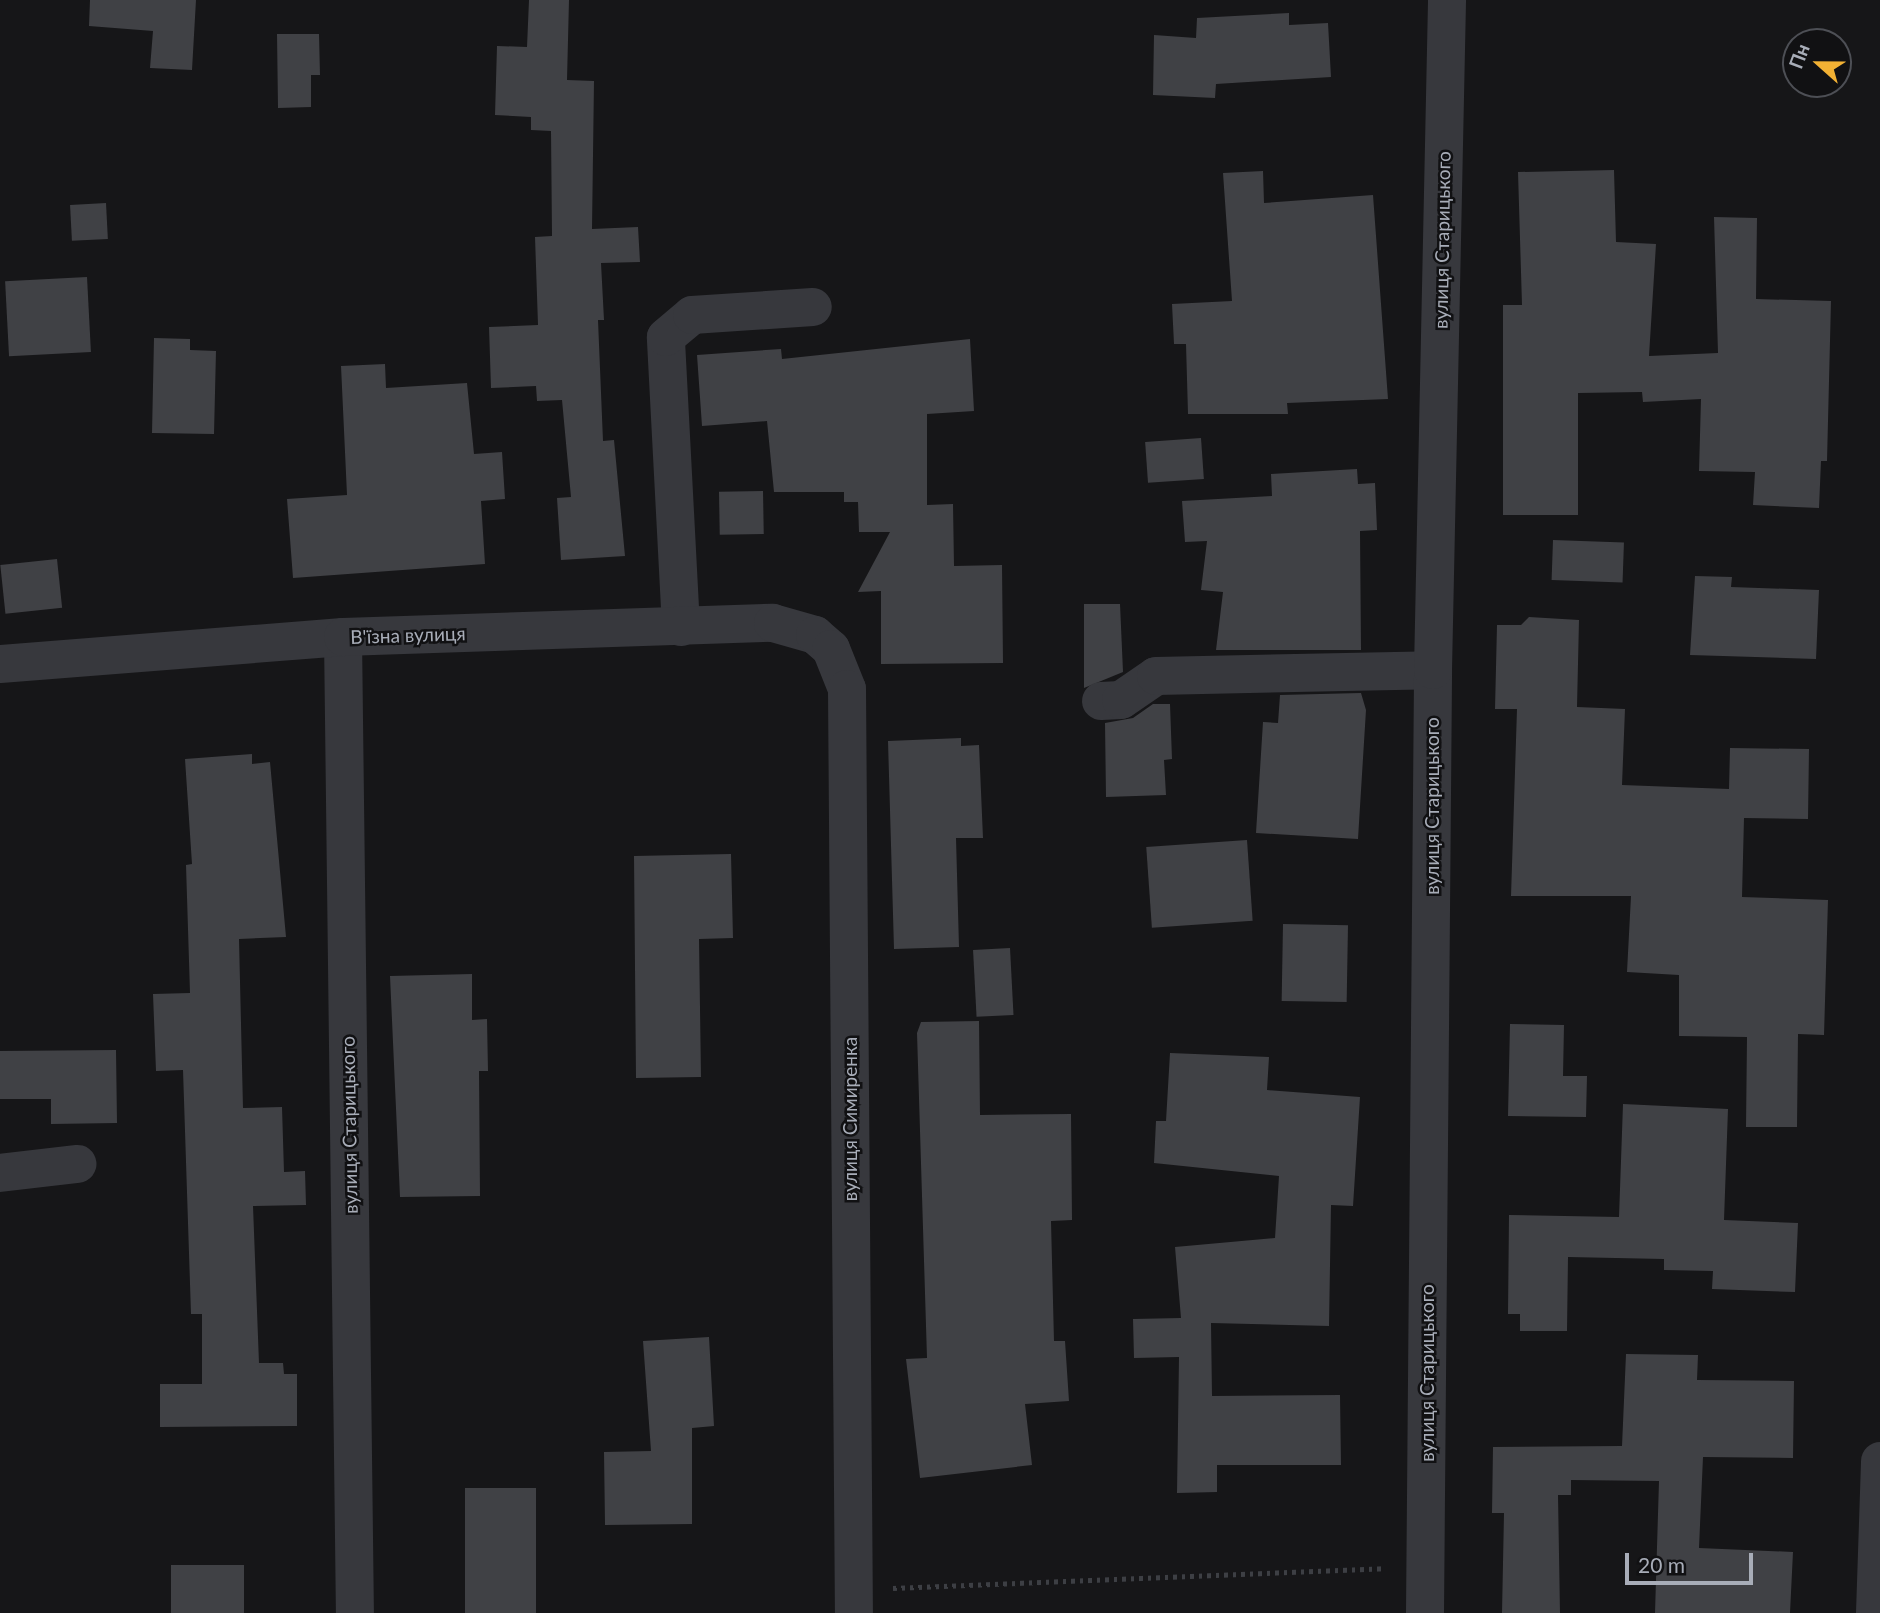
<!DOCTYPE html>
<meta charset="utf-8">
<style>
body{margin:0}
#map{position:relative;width:1880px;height:1613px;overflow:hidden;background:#161618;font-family:Lato,sans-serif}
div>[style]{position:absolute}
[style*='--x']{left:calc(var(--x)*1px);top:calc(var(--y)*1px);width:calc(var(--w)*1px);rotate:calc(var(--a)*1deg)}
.building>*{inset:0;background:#404145;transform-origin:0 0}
.path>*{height:4.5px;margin-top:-2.25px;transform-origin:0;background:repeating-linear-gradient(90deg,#3d3f44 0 3.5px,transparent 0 8.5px)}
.minor>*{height:38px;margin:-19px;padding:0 19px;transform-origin:19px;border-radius:19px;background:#37383d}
span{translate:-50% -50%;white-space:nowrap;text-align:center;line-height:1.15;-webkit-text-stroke:5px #111113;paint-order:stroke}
.street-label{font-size:19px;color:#a8adb8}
.north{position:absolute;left:1782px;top:28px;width:70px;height:70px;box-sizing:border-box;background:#111113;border:2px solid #4d4f55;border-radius:50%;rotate:291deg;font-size:19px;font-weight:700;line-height:28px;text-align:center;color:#a8adb8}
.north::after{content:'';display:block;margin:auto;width:24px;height:32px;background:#f2b134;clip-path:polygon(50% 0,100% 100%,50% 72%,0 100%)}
.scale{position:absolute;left:1625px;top:1553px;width:128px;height:32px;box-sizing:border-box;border:4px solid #a8adb8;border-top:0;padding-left:9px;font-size:21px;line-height:24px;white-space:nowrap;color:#a8adb8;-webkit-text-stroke:5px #111113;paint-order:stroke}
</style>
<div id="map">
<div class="building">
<i style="clip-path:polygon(90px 0,196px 0,192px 70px,150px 68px,153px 31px,89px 26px)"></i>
<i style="clip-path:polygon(529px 0,569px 0,567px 80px,594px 81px,592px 229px,638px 227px,640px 262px,601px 263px,604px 320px,598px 320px,603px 441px,614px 440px,625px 556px,561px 560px,557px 498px,571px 497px,562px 400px,537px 401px,536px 386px,491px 388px,489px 327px,538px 325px,535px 237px,552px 236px,551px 131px,531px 130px,531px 117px,495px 115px,497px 46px,527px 47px)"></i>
<i style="clip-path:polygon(1289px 13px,1289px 25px,1328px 23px,1331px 77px,1216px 84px,1215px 98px,1153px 95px,1154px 35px,1196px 38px,1197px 18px)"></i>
<i style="clip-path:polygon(277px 34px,319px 34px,320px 75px,311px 75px,311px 107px,278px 108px)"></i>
<i style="clip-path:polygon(1614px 170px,1616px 242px,1656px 244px,1649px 356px,1718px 353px,1714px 217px,1757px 218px,1756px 299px,1831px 301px,1827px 461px,1821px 461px,1819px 508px,1753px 505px,1755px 472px,1699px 471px,1701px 399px,1643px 402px,1642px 392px,1578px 393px,1578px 515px,1503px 515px,1503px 305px,1522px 305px,1518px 172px)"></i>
<i style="clip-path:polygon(1263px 171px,1264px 203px,1373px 195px,1388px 399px,1287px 403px,1288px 414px,1188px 414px,1186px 344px,1174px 344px,1172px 304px,1232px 301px,1223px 173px)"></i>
<i style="left:106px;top:203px;width:36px;height:36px;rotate:87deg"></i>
<i style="left:87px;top:277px;width:75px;height:82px;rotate:87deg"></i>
<i style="clip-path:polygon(154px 338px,190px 339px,190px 350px,216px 351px,214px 434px,152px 433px)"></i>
<i style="clip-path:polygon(970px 339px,974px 411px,927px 414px,927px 505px,953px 504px,954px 566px,1002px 565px,1003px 663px,881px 664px,881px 591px,858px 592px,890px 532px,859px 532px,858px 502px,844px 502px,844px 492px,774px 492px,767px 421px,702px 426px,697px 355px,781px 349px,782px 359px)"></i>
<i style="clip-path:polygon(385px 364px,386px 388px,467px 383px,474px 454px,502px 452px,505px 499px,481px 501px,485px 564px,293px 578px,287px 499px,347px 495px,341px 366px)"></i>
<i style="left:1201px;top:438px;width:41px;height:56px;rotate:86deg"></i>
<i style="clip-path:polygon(1357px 469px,1358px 484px,1375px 483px,1377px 530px,1360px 531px,1361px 650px,1216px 650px,1223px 592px,1201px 590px,1207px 541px,1185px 542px,1182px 501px,1272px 496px,1271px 474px)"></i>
<i style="left:763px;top:491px;width:43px;height:44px;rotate:89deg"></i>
<i style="left:1553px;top:540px;width:71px;height:40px;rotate:2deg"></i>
<i style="left:57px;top:559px;width:49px;height:57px;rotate:84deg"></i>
<i style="clip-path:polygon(1695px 576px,1732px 577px,1731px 587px,1819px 590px,1816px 659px,1690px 655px)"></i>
<i style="clip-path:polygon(1084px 604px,1120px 604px,1123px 672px,1084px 688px)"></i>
<i style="clip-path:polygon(1529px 617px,1579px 620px,1577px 707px,1625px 709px,1622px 785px,1729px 789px,1730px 748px,1809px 749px,1808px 819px,1744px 818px,1742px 897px,1828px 900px,1824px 1035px,1798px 1034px,1797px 1127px,1746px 1127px,1747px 1037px,1679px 1036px,1679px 975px,1627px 972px,1631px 896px,1511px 896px,1517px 709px,1495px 709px,1497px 625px,1521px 625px)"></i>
<i style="clip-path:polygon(1361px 693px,1366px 710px,1358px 839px,1256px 833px,1263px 722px,1278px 723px,1280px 695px)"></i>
<i style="clip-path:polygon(1153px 704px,1170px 704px,1172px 759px,1164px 760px,1166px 795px,1106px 797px,1105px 723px,1133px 718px)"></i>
<i style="clip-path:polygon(961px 738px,961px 746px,979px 745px,983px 838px,956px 838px,959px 947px,894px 949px,888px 741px)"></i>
<i style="clip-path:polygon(252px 754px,252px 764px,270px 762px,286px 937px,239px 939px,243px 1108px,282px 1107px,284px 1172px,305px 1171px,306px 1205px,253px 1206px,259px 1363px,283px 1363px,284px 1374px,297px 1374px,297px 1426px,160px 1427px,160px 1384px,202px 1384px,202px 1314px,191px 1314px,183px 1070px,156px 1071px,153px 994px,190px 993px,186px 865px,192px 864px,185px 759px)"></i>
<i style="left:1247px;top:840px;width:81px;height:101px;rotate:86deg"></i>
<i style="clip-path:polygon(731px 854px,733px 938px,699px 939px,701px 1077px,636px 1078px,634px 856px)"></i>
<i style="left:1283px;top:924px;width:65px;height:77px;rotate:1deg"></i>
<i style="left:1010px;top:948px;width:67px;height:37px;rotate:87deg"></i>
<i style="clip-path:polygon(472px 974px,472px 1020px,487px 1019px,488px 1071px,479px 1071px,480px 1196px,400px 1197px,390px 976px)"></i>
<i style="clip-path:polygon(979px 1021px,980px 1115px,1071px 1114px,1072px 1220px,1051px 1221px,1054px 1341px,1065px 1341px,1069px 1401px,1025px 1404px,1032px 1465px,920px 1478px,906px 1359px,927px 1358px,917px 1033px,921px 1022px)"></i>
<i style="clip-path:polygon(1510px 1024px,1564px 1025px,1563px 1076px,1587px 1076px,1586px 1117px,1508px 1116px)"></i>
<i style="clip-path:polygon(116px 1050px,117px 1123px,51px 1124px,51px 1099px,0 1099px,0 1051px)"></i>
<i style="clip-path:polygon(1170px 1053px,1269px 1057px,1267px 1090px,1360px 1097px,1353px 1206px,1331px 1205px,1329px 1326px,1211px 1323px,1212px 1396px,1340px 1395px,1341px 1465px,1217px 1465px,1217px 1492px,1177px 1493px,1179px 1357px,1134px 1358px,1133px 1319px,1181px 1318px,1175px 1247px,1275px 1238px,1279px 1176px,1154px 1163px,1156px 1121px,1166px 1121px)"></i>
<i style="clip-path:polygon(1623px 1104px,1728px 1109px,1724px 1220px,1798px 1223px,1795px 1292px,1712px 1289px,1713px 1271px,1664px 1270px,1664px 1259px,1568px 1257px,1567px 1331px,1520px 1331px,1520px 1314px,1508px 1314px,1509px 1215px,1619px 1217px)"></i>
<i style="clip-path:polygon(709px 1337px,714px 1426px,692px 1428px,692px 1524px,605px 1525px,604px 1452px,651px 1451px,643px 1341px)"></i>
<i style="clip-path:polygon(1626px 1354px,1698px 1355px,1697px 1380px,1794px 1381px,1793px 1458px,1703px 1457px,1699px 1548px,1793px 1552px,1790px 1613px,1655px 1613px,1659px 1481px,1571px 1480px,1571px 1495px,1558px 1495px,1560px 1613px,1502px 1613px,1504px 1513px,1492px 1513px,1493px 1447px,1622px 1446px)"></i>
<i style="left:465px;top:1488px;width:71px;height:125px"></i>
<i style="left:244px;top:1565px;width:48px;height:73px;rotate:90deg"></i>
</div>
<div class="path">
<i style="--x:893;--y:1588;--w:492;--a:-2.3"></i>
</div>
<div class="minor">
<i style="--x:681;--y:627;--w:290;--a:-93"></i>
<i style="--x:666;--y:337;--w:34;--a:-40"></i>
<i style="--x:692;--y:315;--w:121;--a:-3.8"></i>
<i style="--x:343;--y:637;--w:976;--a:89.3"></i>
<i style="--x:0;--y:664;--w:344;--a:-4.5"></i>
<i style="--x:343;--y:637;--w:430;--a:-1.9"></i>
<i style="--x:773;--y:623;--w:44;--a:15.9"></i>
<i style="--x:815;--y:635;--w:21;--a:41"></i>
<i style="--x:831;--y:649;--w:43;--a:68.2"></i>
<i style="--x:847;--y:689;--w:924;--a:89.57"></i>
<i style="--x:1101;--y:701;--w:20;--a:-3"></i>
<i style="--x:1121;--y:700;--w:42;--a:-34.4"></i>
<i style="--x:1156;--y:676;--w:277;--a:-1.2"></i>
<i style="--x:0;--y:1173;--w:78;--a:-6.7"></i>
<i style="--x:1425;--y:1613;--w:943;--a:-89.51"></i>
<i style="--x:1433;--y:670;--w:670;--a:-88.8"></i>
<i style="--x:1875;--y:1613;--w:152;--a:-88.1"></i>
</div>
<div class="street-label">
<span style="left:1442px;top:240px;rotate:-89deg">вулиця Старицького</span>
<span style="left:408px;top:635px;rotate:-2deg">В'їзна вулиця</span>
<span style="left:1432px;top:806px;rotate:-90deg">вулиця Старицького</span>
<span style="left:850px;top:1119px;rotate:-90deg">вулиця Симиренка</span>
<span style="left:349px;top:1125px;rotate:-91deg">вулиця Старицького</span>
<span style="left:1427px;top:1373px;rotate:-90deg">вулиця Старицького</span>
</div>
<div class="north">Пн</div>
<div class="scale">20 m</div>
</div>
